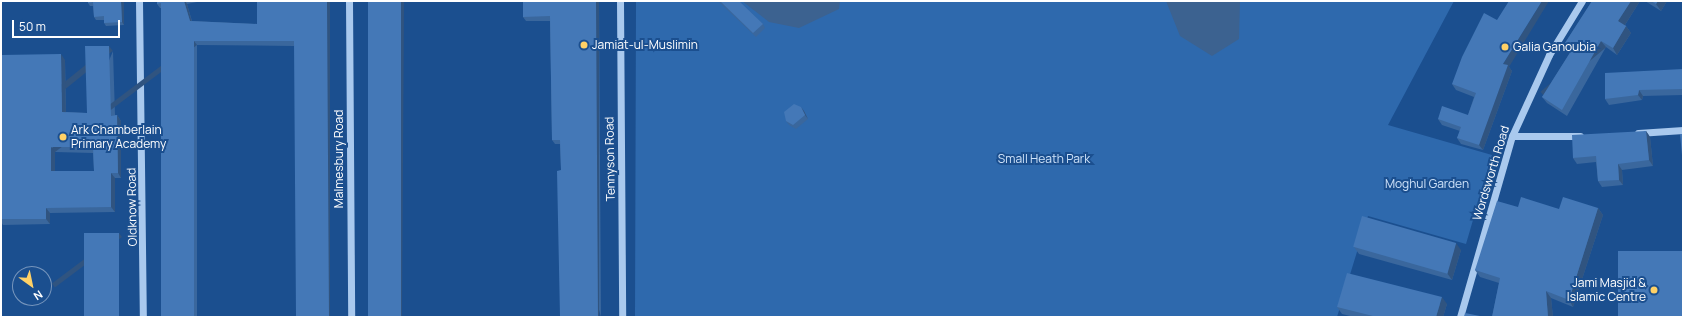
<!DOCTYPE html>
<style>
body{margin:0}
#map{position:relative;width:1684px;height:318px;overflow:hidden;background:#1b4f8f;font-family:Manrope,sans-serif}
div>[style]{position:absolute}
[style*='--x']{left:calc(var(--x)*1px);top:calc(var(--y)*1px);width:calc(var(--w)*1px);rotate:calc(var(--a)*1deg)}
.green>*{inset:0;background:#2e69ad}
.water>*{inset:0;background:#3c6290}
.minor>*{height:7px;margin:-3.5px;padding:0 3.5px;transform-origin:3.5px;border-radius:3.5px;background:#a9c9ee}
.wall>*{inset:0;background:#3a679d}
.shaded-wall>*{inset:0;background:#305480;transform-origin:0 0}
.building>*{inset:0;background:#4478b7;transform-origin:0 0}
.dots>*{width:11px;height:11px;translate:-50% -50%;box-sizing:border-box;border:2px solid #1b4f8f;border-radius:50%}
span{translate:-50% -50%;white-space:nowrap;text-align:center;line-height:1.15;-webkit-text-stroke:4px #1b4f8f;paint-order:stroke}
.poi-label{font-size:12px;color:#fff}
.left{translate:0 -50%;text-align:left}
.right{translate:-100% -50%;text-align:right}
.street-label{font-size:12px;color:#fff}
.park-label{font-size:12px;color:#cfe3fa}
.frame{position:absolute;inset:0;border:2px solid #fff;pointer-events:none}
.north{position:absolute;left:12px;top:266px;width:40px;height:40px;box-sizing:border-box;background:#1b4f8f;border:1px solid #7695bc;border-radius:50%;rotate:147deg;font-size:11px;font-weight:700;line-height:16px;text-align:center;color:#fff}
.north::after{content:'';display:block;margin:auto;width:14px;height:18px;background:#ffd166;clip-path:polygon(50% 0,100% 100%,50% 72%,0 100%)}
.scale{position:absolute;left:12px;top:20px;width:108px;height:18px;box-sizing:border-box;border:2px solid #fff;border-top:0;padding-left:5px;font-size:12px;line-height:14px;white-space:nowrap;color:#fff;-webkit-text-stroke:3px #1b4f8f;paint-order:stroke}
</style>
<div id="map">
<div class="green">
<i style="clip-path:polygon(636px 1px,1454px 1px,1388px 125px,1492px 155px,1466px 244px,1368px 216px,1337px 317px,635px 317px)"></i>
</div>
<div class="water">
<i style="clip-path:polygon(742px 1px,840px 1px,839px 9px,799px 28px,769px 22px)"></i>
<i style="clip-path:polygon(1166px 1px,1240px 1px,1239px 39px,1212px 56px,1180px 36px)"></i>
</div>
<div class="minor">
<i style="--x:139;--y:1;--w:316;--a:89.3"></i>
<i style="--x:349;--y:1;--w:316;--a:89.6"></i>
<i style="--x:620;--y:1;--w:316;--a:89.6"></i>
<i style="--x:1638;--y:133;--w:45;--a:-3.8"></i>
<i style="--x:1512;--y:136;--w:68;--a:0"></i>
<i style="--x:1460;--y:317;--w:188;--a:-74"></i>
<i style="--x:1512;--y:136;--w:89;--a:-65.4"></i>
<i style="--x:1549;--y:55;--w:63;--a:-58.6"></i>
</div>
<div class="wall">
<i style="clip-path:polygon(88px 1px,124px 1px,124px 25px,106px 26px,104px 23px,104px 20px,96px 20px,94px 17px,93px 6px,90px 6px,88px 3px)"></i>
<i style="clip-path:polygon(157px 1px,202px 1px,187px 4px,192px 21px,257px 24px,330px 1px,294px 46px,197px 45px,197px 317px,161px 317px,161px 8px,160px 8px,157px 4px)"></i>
<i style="clip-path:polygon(523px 1px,599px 1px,601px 317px,561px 170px,560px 144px,555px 144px,552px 140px,550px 21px,526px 21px,523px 17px)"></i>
<i style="clip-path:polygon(718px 1px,739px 1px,763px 24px,765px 28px,756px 37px)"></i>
<i style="clip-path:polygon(1592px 1px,1640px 1px,1625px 25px,1626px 26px,1631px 33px,1617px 55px,1606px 47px,1567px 116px,1547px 103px,1542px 97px,1571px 51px,1565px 43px)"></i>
<i style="clip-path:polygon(1645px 1px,1667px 1px,1661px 11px)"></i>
<i style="clip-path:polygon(evenodd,113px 51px,115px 115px,117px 115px,121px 121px,121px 178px,115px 178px,115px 212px,50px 213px,50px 224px,3px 225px,1px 222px,1px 55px,65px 60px,66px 112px,87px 113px,113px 51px,55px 152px,93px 153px,94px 171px,55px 171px,55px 152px)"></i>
<i style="clip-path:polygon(1509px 67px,1512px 71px,1483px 150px,1461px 144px,1457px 138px,1460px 131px,1442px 125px,1438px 119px,1468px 115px,1474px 97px,1456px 90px,1452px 84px)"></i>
<i style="clip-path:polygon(1683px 69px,1683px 95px,1643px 96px,1642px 100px,1609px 105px,1605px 99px)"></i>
<i style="clip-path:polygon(804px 111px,808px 119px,796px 129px,789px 125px,786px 121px)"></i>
<i style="clip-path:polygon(1646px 131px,1650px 137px,1653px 166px,1622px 170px,1623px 185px,1602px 187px,1598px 181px,1596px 162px,1577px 164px,1573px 158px)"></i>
<i style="clip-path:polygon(1518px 207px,1559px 209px,1598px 208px,1603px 215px,1573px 307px,1551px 298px,1553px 317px,1492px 317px,1499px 283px,1480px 277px,1475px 270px)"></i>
<i style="clip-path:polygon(1354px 247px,1461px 250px,1452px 280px,1359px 254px)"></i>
<i style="clip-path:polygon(1447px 304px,1443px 317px,1354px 317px,1342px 314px,1337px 307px)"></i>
</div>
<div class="shaded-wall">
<i style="clip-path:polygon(121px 1px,124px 1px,124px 25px,122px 22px)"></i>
<i style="clip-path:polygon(184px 1px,185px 1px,187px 4px,193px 26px,190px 21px)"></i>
<i style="left:327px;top:1px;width:3px;height:316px"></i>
<i style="clip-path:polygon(401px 1px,404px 1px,402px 317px,398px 317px)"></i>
<i style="left:596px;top:1px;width:3px;height:316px"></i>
<i style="clip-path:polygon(1542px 1px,1549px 1px,1509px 67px,1512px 71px,1483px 150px,1479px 145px,1503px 64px)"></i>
<i style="clip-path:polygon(1631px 1px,1640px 1px,1623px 28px,1618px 21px)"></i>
<i style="clip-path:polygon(1658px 1px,1667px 1px,1661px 11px,1656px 4px)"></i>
<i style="clip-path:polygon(1626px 26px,1631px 33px,1617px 55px,1613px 48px)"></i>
<i style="left:194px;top:41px;width:5px;height:276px;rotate:53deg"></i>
<i style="left:1601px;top:41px;width:8px;height:79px;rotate:50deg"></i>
<i style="left:109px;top:46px;width:6px;height:70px;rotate:51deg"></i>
<i style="clip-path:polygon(61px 54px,65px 60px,66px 118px,62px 112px)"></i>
<i style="clip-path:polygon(1639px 90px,1643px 96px,1642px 100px,1638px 95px)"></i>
<i style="clip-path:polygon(801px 107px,804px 111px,808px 119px,805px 115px)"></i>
<i style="clip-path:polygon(117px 115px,121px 121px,121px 178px,118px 173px)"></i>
<i style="clip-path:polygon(1646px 131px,1650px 137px,1653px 166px,1649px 160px)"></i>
<i style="clip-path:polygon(51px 147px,55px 152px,55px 177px,51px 171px)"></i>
<i style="clip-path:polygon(1618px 164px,1622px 170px,1623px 185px,1619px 180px)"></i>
<i style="clip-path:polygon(111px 173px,115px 178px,115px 212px,111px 207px)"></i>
<i style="clip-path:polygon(46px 208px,50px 213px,50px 224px,46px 219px)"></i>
<i style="clip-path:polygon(1598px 208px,1603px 215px,1573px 307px,1569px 300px)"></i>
<i style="left:119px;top:233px;width:5px;height:84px;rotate:53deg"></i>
<i style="clip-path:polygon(1456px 243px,1461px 250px,1452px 280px,1447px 273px)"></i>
<i style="clip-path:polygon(1546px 291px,1551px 298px,1553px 317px,1548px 317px)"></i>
<i style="clip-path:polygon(1442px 297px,1447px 304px,1443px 317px,1436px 317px)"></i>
</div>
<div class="building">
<i style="clip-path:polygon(88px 1px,121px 1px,122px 22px,104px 23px,104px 16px,94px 17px,93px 2px,88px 3px)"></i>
<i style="clip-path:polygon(157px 1px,184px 1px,190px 21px,257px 24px,257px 1px,327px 1px,329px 317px,296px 317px,294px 41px,194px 41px,194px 317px,161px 317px,161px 3px,157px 4px)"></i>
<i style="left:368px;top:1px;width:33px;height:316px"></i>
<i style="clip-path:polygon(523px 1px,596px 1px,598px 317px,560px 317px,557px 171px,561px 170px,560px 140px,552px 140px,550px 16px,523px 17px)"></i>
<i style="clip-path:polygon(720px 1px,739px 1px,763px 24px,753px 33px)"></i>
<i style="clip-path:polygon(1509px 1px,1542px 1px,1503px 64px,1508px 65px,1479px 145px,1457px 138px,1461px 127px,1438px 119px,1442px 106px,1468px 115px,1476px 93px,1452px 84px,1462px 57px,1484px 13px,1497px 20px)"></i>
<i style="clip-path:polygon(1592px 1px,1631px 1px,1618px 21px,1626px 26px,1613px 48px,1601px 41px,1562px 110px,1542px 97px,1573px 48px,1565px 43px)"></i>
<i style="clip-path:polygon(1651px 1px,1658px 1px,1656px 4px)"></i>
<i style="clip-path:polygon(evenodd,85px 46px,109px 46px,111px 116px,117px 115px,118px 173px,111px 173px,111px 207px,46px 208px,46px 219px,1px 219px,1px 55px,61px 54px,62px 112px,87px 113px,85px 46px,51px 147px,93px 147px,94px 171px,51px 171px,51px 147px)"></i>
<i style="clip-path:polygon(1683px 69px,1683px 89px,1639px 90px,1638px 95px,1605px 99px,1605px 73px)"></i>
<i style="clip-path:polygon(794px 104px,801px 107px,805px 115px,793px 125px,786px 121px,784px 112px)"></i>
<i style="clip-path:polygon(1646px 131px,1649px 160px,1618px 164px,1619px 180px,1598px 181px,1596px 156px,1573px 158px,1572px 135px)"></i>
<i style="clip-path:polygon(1680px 134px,1683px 134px,1683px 155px,1682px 155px)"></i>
<i style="clip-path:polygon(1521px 197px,1559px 209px,1563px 197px,1598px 208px,1569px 300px,1546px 291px,1548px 317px,1492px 317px,1500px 278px,1475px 270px,1497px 201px,1518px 207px)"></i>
<i style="left:1362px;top:216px;width:98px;height:32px;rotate:16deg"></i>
<i style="left:84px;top:233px;width:35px;height:84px"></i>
<i style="left:1683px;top:251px;width:66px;height:65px;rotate:90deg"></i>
<i style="clip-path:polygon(1347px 273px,1442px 297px,1436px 317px,1377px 317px,1337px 307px)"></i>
<i style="clip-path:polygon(1465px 313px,1485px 317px,1464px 317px)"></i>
</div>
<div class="dots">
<i style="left:584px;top:45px;background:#ffd166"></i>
<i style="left:1505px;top:47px;background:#ffd166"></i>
<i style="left:63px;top:137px;background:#ffd166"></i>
<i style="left:1654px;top:290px;background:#ffd166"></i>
</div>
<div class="poi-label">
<span class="left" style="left:592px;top:45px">Jamiat-ul-Muslimin</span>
<span class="left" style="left:1513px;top:47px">Galia Ganoubia</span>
<span class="left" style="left:71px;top:137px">Ark Chamberlain<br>Primary Academy</span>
<span class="right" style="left:1646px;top:290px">Jami Masjid &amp;<br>Islamic Centre</span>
</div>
<div class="street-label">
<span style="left:339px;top:159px;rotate:-90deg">Malmesbury Road</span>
<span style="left:610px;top:159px;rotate:-91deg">Tennyson Road</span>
<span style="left:1491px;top:173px;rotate:-73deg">Wordsworth Road</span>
<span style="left:132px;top:207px;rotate:-91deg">Oldknow Road</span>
</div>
<div class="park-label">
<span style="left:1044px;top:159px">Small Heath Park</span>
<span style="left:1427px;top:184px">Moghul Garden</span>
</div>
<div class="frame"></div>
<div class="north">N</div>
<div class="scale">50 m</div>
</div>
